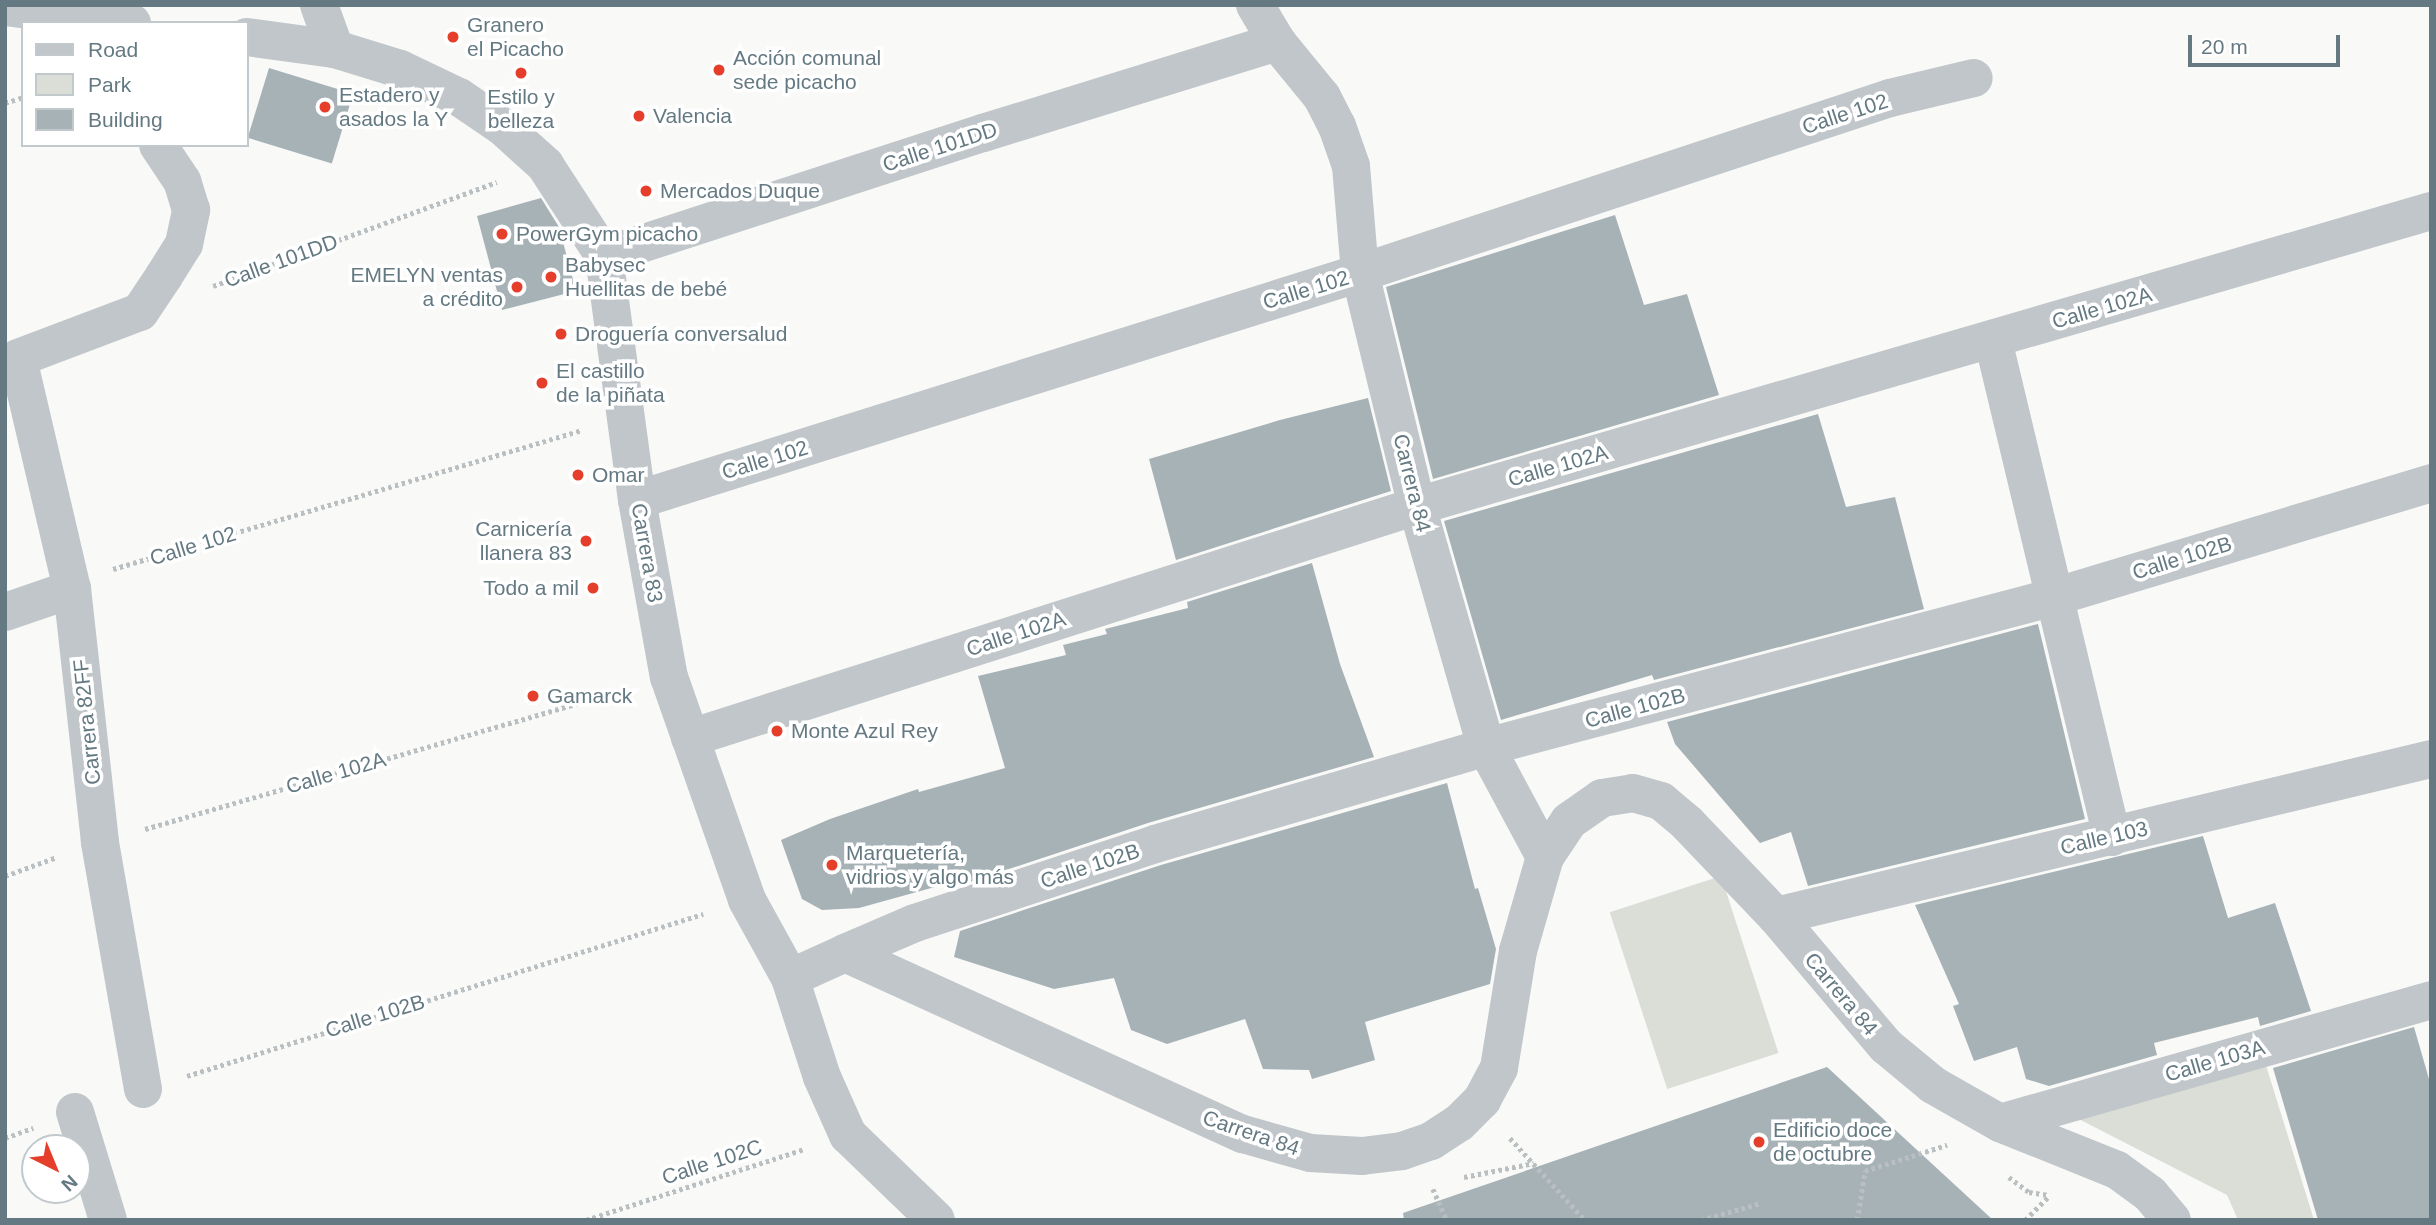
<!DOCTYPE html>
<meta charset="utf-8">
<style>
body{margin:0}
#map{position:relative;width:2436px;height:1225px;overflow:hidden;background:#f9f9f7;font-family:Helvetica,sans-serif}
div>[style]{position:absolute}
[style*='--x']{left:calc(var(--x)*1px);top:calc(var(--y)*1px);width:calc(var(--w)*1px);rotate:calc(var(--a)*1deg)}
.green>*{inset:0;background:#daded6;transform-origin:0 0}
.building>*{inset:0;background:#a7b2b6;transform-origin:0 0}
.path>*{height:4.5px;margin-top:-2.25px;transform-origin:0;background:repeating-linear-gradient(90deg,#babfc1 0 3.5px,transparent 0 7px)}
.minor>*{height:38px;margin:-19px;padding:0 19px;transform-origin:19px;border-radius:19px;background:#c0c6c9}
.dots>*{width:19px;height:19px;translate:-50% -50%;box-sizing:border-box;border:4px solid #fff;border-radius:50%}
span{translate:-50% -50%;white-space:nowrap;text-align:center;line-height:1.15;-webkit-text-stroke:7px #fff;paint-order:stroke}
.poi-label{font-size:21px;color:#647982}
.left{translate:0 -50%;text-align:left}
.right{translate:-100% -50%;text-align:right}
.street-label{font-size:21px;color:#647982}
.frame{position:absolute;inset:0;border:7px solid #647982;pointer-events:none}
.legend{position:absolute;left:21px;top:21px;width:228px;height:126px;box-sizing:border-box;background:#fff;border:2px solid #c1c9cd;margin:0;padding:9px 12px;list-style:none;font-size:21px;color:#647982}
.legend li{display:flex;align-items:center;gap:14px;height:35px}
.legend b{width:35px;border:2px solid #c1c9cd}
.north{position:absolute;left:21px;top:1134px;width:70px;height:70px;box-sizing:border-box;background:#fff;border:2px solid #c1c9cd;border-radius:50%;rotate:137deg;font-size:19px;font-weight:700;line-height:28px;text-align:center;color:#647982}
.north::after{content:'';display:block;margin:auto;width:24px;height:32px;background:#e53f2b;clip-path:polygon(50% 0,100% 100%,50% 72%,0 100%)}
.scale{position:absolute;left:2188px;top:35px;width:152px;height:32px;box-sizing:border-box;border:4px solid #647982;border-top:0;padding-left:9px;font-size:21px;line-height:24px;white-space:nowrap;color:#647982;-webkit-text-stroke:5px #fff;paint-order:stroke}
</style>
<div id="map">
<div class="green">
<i style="left:1721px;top:876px;width:186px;height:117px;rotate:72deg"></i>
<i style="clip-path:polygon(2264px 1059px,2314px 1220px,2238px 1220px,2227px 1195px,2069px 1114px)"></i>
</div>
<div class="building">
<i style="left:269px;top:68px;width:88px;height:73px;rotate:17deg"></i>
<i style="clip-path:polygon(541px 198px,559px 227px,576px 291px,502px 310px,477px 216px)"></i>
<i style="clip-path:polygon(1615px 215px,1644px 305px,1687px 294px,1719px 395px,1433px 479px,1386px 287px)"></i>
<i style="clip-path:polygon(1368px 398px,1391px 491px,1176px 560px,1149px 459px,1280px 420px)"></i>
<i style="clip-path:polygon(1818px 414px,1846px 507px,1895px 497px,1924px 609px,1654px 680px,1652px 675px,1501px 720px,1444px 521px)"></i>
<i style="clip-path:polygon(1312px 563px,1340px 664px,1374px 757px,1148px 823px,970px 882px,971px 877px,859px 908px,822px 910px,802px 899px,781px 840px,830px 819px,918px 789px,919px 792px,1005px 768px,978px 676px,1066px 655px,1063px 645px,1107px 634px,1105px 629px,1188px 608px,1187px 602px)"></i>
<i style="clip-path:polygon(2038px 624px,2085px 819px,1808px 886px,1791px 832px,1760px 843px,1675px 744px,1667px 722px)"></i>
<i style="clip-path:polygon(1447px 783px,1475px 889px,1478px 888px,1496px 949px,1490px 984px,1365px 1022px,1375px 1060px,1312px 1079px,1309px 1070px,1263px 1069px,1245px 1019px,1167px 1044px,1131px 1030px,1114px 978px,1054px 989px,954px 957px,960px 931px,1161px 865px)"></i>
<i style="clip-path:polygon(2203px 836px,2228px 918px,2275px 903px,2311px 1011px,2260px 1026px,2258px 1017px,2154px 1043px,2157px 1055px,2049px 1086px,2026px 1079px,2017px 1047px,1974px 1061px,1953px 1006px,1959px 1004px,1915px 905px)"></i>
<i style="clip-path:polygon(2414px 1027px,2431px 1086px,2431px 1220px,2318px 1220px,2273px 1068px)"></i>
<i style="clip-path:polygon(1827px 1067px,1993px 1220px,1404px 1220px,1403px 1213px)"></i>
</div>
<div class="path">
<i style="--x:5;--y:103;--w:19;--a:-18"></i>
<i style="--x:213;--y:286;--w:302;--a:-20.1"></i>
<i style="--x:113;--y:569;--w:488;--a:-16.5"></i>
<i style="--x:145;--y:829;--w:499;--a:-16.2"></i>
<i style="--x:5;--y:876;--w:55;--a:-20.1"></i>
<i style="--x:187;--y:1076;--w:541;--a:-17.43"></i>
<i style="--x:5;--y:1138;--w:30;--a:-20"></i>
<i style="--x:1510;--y:1138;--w:111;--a:47.6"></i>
<i style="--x:1464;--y:1177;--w:71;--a:-11.3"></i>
<i style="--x:2009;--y:1177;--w:25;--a:37"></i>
<i style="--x:2029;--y:1192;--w:18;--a:9"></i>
<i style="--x:1433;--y:1189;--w:34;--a:66"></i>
<i style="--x:586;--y:1220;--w:229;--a:-18"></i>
<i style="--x:1701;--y:1220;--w:62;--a:-15.8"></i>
<i style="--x:1857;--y:1220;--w:50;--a:-80.7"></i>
<i style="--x:1865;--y:1171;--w:86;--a:-17.6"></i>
<i style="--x:2025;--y:1220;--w:35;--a:-45"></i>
</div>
<div class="minor">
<i style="--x:319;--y:5;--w:47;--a:70"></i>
<i style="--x:1255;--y:5;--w:43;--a:59.3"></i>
<i style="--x:1277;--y:42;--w:71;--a:50.7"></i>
<i style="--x:1322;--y:97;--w:33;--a:63"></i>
<i style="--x:1337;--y:126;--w:42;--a:70.7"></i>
<i style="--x:1351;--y:166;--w:107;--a:85.2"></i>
<i style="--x:1360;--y:273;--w:240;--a:76.3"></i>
<i style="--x:1417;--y:506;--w:251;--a:74"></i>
<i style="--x:1486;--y:747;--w:125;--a:61.8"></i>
<i style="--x:5;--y:7;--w:128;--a:7.2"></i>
<i style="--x:247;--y:37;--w:89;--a:7.8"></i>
<i style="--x:335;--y:49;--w:68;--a:17.1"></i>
<i style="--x:400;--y:69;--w:65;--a:25.4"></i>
<i style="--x:459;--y:97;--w:53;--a:34.3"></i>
<i style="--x:503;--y:127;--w:57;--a:42.1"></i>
<i style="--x:545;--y:165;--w:108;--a:57"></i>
<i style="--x:604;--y:256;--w:246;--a:82.3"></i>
<i style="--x:637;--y:500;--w:180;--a:79.8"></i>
<i style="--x:669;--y:677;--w:236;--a:70.7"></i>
<i style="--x:747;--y:900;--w:89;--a:61.1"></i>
<i style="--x:790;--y:978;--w:104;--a:72.1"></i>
<i style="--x:822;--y:1077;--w:64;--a:65.9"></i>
<i style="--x:848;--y:1135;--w:122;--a:44"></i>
<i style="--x:604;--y:256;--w:398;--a:-18"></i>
<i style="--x:983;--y:133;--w:308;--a:-17.2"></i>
<i style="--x:1993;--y:340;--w:511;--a:76.53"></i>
<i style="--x:637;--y:500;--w:758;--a:-17.43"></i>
<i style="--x:1360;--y:273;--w:558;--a:-18.27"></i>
<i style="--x:1890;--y:98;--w:86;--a:-13.4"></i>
<i style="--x:5;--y:612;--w:71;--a:-18.9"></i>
<i style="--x:690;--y:738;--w:763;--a:-17.7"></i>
<i style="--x:1417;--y:506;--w:1056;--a:-16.22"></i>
<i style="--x:1776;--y:916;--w:674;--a:-13.48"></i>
<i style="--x:845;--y:953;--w:76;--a:-23.2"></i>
<i style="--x:915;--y:923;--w:253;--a:-18.2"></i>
<i style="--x:1155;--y:844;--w:345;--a:-16.3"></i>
<i style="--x:1486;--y:747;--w:587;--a:-14.79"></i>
<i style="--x:2054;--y:597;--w:394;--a:-16.8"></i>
<i style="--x:790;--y:978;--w:60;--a:-24.4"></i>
<i style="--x:845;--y:953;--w:437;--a:24.5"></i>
<i style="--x:1243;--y:1134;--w:70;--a:15.8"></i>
<i style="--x:1310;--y:1153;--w:52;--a:3.3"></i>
<i style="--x:1362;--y:1156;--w:40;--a:-7.1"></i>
<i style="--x:1402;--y:1151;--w:31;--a:-19"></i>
<i style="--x:1431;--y:1141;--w:33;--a:-33"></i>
<i style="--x:1459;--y:1123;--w:33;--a:-45"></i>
<i style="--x:1482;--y:1100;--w:36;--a:-62"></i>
<i style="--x:1499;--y:1068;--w:119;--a:-80.8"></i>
<i style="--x:1518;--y:951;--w:98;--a:-74"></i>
<i style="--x:1545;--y:857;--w:43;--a:-56.3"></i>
<i style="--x:1569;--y:821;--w:40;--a:-34.9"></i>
<i style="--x:1602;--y:798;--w:31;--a:-9"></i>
<i style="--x:1633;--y:793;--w:29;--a:16"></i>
<i style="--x:1661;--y:801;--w:35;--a:40"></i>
<i style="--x:1688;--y:824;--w:127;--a:46.3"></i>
<i style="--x:1776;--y:916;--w:170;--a:49.8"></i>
<i style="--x:1886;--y:1046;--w:61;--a:39.7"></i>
<i style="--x:1933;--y:1085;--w:77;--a:29.6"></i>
<i style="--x:2000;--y:1123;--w:126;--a:21.9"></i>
<i style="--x:2117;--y:1170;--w:41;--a:36"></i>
<i style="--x:2150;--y:1194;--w:34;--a:50"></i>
<i style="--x:143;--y:1089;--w:251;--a:-99.9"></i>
<i style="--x:100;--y:842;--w:255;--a:-96.3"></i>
<i style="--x:72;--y:589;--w:237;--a:-103.2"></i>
<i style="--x:18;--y:358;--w:130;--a:-20.7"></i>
<i style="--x:140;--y:312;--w:43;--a:-56.3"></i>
<i style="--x:164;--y:276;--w:38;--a:-58"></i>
<i style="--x:184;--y:244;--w:35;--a:-78"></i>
<i style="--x:191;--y:210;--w:30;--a:-107"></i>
<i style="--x:182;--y:181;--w:43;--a:-123.7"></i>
<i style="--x:75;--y:1112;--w:113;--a:73"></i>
<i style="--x:2000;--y:1123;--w:448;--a:-15.9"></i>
</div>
<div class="dots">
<i style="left:453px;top:37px;background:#e53f2b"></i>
<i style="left:719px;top:70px;background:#e53f2b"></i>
<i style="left:521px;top:73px;background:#e53f2b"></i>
<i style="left:325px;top:107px;background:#e53f2b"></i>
<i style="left:639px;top:116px;background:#e53f2b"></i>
<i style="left:646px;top:191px;background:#e53f2b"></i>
<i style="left:502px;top:234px;background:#e53f2b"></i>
<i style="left:551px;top:277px;background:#e53f2b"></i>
<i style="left:517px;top:287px;background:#e53f2b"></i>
<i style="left:561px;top:334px;background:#e53f2b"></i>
<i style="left:542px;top:383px;background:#e53f2b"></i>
<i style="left:578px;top:475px;background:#e53f2b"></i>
<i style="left:586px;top:541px;background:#e53f2b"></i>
<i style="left:593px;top:588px;background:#e53f2b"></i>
<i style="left:533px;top:696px;background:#e53f2b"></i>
<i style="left:777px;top:731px;background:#e53f2b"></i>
<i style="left:832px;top:865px;background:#e53f2b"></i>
<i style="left:1759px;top:1142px;background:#e53f2b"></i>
</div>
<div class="poi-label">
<span class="left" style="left:467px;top:37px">Granero<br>el Picacho</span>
<span class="left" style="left:733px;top:70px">Acción comunal<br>sede picacho</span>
<span class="left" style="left:339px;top:107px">Estadero y<br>asados la Y</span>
<span style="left:521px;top:109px">Estilo y<br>belleza</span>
<span class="left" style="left:653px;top:116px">Valencia</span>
<span class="left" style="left:660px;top:191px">Mercados Duque</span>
<span class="left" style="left:516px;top:234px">PowerGym picacho</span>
<span class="left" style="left:565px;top:277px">Babysec<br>Huellitas de bebé</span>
<span class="right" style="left:503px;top:287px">EMELYN ventas<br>a crédito</span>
<span class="left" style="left:575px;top:334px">Droguería conversalud</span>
<span class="left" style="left:556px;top:383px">El castillo<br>de la piñata</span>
<span class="left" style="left:592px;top:475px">Omar</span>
<span class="right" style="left:572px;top:541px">Carnicería<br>llanera 83</span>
<span class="right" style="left:579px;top:588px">Todo a mil</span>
<span class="left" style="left:547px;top:696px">Gamarck</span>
<span class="left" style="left:791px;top:731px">Monte Azul Rey</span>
<span class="left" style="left:846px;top:865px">Marquetería,<br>vidrios y algo más</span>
<span class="left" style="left:1773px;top:1142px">Edificio doce<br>de octubre</span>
</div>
<div class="street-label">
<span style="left:1845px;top:114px;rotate:-18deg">Calle 102</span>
<span style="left:940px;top:147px;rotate:-18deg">Calle 101DD</span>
<span style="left:281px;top:261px;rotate:-20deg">Calle 101DD</span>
<span style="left:1306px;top:290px;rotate:-17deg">Calle 102</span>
<span style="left:2102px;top:308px;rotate:-16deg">Calle 102A</span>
<span style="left:765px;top:460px;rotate:-17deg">Calle 102</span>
<span style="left:1558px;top:466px;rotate:-16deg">Calle 102A</span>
<span style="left:1412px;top:483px;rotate:76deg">Carrera 84</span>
<span style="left:193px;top:546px;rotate:-17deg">Calle 102</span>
<span style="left:647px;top:553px;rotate:80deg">Carrera 83</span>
<span style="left:2182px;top:558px;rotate:-17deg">Calle 102B</span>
<span style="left:1016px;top:634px;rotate:-18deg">Calle 102A</span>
<span style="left:1635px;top:708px;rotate:-15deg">Calle 102B</span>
<span style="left:87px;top:722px;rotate:-96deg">Carrera 82FF</span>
<span style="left:336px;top:773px;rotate:-16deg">Calle 102A</span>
<span style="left:2104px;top:838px;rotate:-13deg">Calle 103</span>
<span style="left:1090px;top:866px;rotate:-18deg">Calle 102B</span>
<span style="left:1841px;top:994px;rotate:50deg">Carrera 84</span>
<span style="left:375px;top:1016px;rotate:-17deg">Calle 102B</span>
<span style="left:2215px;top:1061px;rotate:-16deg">Calle 103A</span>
<span style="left:1251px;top:1133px;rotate:19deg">Carrera 84</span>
<span style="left:712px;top:1162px;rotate:-18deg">Calle 102C</span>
</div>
<div class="frame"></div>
<ul class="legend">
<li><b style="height:9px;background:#c0c6c9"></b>Road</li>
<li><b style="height:19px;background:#daded6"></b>Park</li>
<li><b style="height:19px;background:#a7b2b6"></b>Building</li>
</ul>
<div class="north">N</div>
<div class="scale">20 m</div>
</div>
